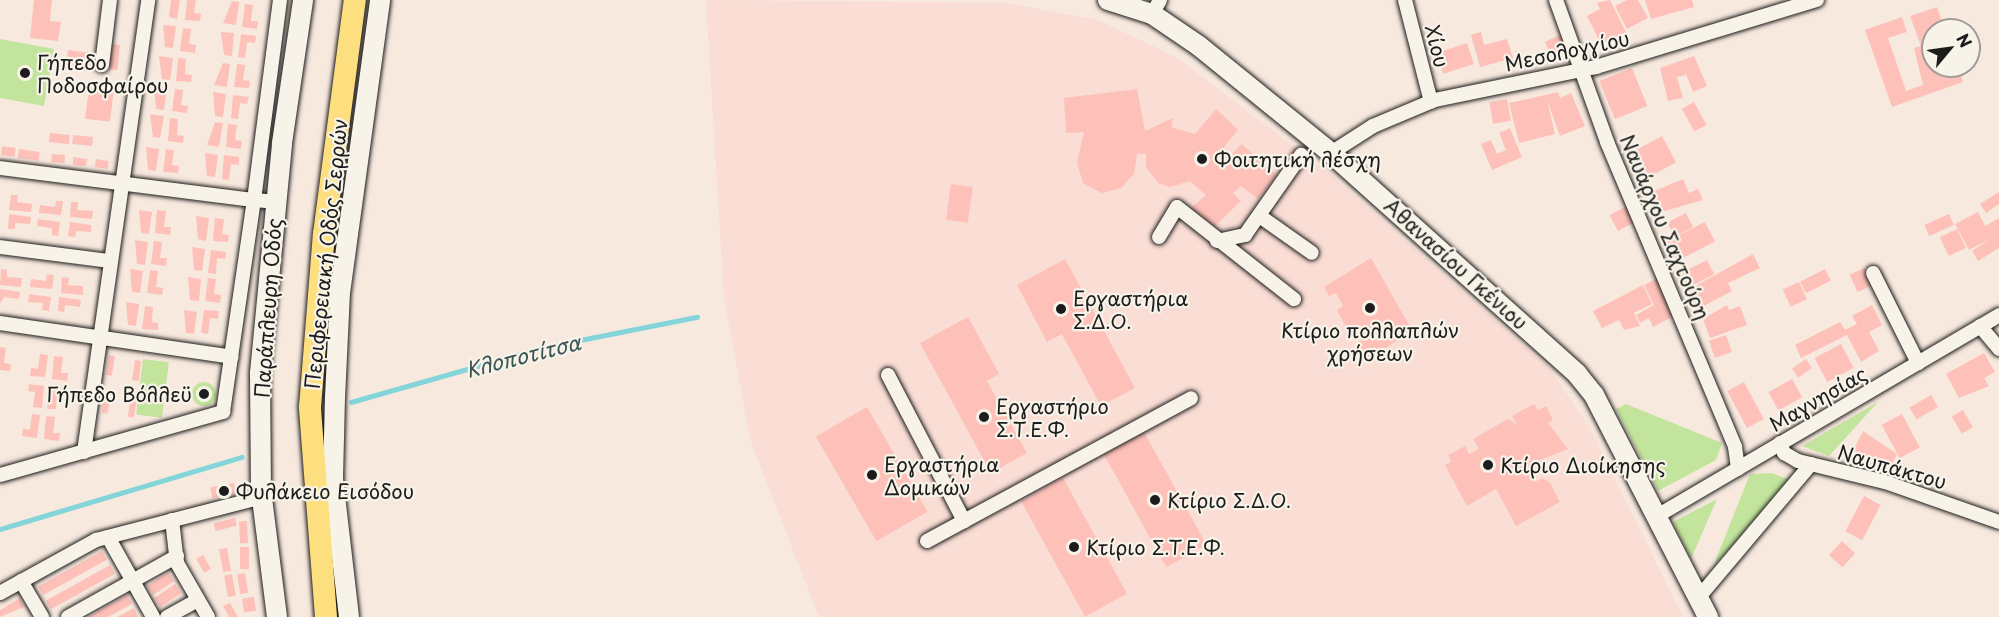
<!DOCTYPE html>
<meta charset="utf-8">
<style>
body{margin:0}
#map{position:relative;width:1999px;height:617px;overflow:hidden;background:#f8e9df;font-family:"Playpen Sans",sans-serif}
div>[style]{position:absolute}
[style*='--x']{left:calc(var(--x)*1px);top:calc(var(--y)*1px);width:calc(var(--w)*1px);rotate:calc(var(--a)*1deg)}
.built>*{inset:0;background:#faddd4}
.green>*{inset:0;background:#c2e49d;transform-origin:0 0}
.round{border-radius:50%}
.stream>*{height:4.5px;margin:-2.25px;padding:0 2.25px;transform-origin:2.25px;border-radius:2.25px;background:#83d5da}
.building>*{inset:0;background:#fdc1b9;transform-origin:0 0}
.roads{filter:drop-shadow(0 0 2px #1c1c1c) drop-shadow(0 0 2px #1c1c1c)}
.street>*{height:14px;margin:-7px;padding:0 7px;transform-origin:7px;border-radius:7px;background:#f7f3e8}
.secondary>*{height:20px;margin:-10px;padding:0 10px;transform-origin:10px;border-radius:10px;background:#f7f3e8}
.primary>*{height:22px;margin:-11px;padding:0 11px;transform-origin:11px;border-radius:11px;background:#fddf80}
.dots>*{width:16px;height:16px;translate:-50% -50%;box-sizing:border-box;border:3px solid #f7f3e8;border-radius:50%}
span{translate:-50% -50%;white-space:nowrap;text-align:center;line-height:1.15;-webkit-text-stroke:4.5px #f7f3e8;paint-order:stroke}
.street-label{font-size:20px;color:#1c1c1c}
.poi-label{font-size:20px;color:#1c1c1c}
.left{translate:0 -50%;text-align:left}
.right{translate:-100% -50%;text-align:right}
.water-label{font-size:21px;color:#3b5455;font-style:italic}
.north{position:absolute;left:1921px;top:18px;width:60px;height:60px;box-sizing:border-box;background:#f7f3e8;border:2px solid #9f9d96;border-radius:50%;rotate:61deg;font-size:16px;font-weight:700;line-height:24px;text-align:center;color:#1c1c1c}
.north::after{content:'';display:block;margin:auto;width:21px;height:27px;background:#1c1c1c;clip-path:polygon(50% 0,100% 100%,50% 72%,0 100%)}
</style>
<div id="map">
<div class="built">
<i style="clip-path:polygon(706px 0,1007px 3px,1098px 20px,1176px 57px,1329px 173px,1549px 368px,1589px 426px,1683px 617px,819px 617px,751px 442px,724px 298px)"></i>
</div>
<div class="green">
<i style="clip-path:polygon(0 39px,54px 49px,44px 106px,0 98px)"></i>
<i style="left:143px;top:359px;width:26px;height:56px;rotate:7deg"></i>
<i class="round" style="left:192px;top:382px;width:24px;height:24px"></i>
<i style="clip-path:polygon(1878px 402px,1829px 456px,1802px 446px)"></i>
<i style="clip-path:polygon(1626px 404px,1722px 443px,1716px 460px,1658px 491px,1616px 409px)"></i>
<i style="clip-path:polygon(1771px 473px,1790px 480px,1713px 567px,1750px 474px)"></i>
<i style="clip-path:polygon(1717px 499px,1691px 559px,1673px 522px)"></i>
</div>
<div class="stream">
<i style="--x:351;--y:402;--w:197;--a:-15.9"></i>
<i style="--x:540;--y:348;--w:160;--a:-11.2"></i>
<i style="--x:0;--y:529;--w:252;--a:-16.6"></i>
</div>
<div class="building">
<i style="clip-path:polygon(34px 0,52px 0,50px 21px,61px 22px,58px 41px,30px 38px)"></i>
<i style="clip-path:polygon(171px 0,180px 0,177px 19px,169px 17px)"></i>
<i style="clip-path:polygon(187px 0,196px 0,194px 13px,201px 14px,200px 21px,185px 20px)"></i>
<i style="clip-path:polygon(1610px 0,1626px 32px,1601px 44px,1587px 16px,1600px 9px,1597px 3px)"></i>
<i style="clip-path:polygon(1627px 0,1638px 0,1648px 18px,1627px 29px,1615px 6px)"></i>
<i style="clip-path:polygon(1645px 0,1692px 0,1694px 7px,1651px 19px)"></i>
<i style="clip-path:polygon(232px 1px,239px 2px,236px 25px,223px 23px)"></i>
<i style="clip-path:polygon(245px 4px,253px 5px,251px 21px,258px 21px,257px 29px,242px 27px)"></i>
<i style="clip-path:polygon(1937px 7px,1945px 30px,1933px 30px,1933px 66px,1958px 66px,1963px 82px,1892px 107px,1865px 30px,1902px 17px,1907px 32px,1888px 38px,1906px 91px,1923px 85px,1914px 48px,1921px 46px,1910px 16px)"></i>
<i style="clip-path:polygon(163px 25px,176px 26px,173px 48px,165px 47px)"></i>
<i style="clip-path:polygon(183px 28px,191px 29px,189px 44px,196px 45px,195px 53px,180px 51px)"></i>
<i style="clip-path:polygon(221px 32px,234px 33px,232px 56px,224px 55px)"></i>
<i style="clip-path:polygon(1481px 32px,1484px 45px,1507px 39px,1513px 58px,1480px 67px,1471px 35px)"></i>
<i style="clip-path:polygon(241px 34px,256px 36px,255px 43px,247px 42px,245px 58px,238px 57px)"></i>
<i style="left:1562px;top:34px;width:19px;height:19px;rotate:65deg"></i>
<i style="left:1467px;top:43px;width:22px;height:32px;rotate:72deg"></i>
<i style="left:110px;top:44px;width:10px;height:25px;rotate:6deg"></i>
<i style="left:68px;top:50px;width:26px;height:19px;rotate:7deg"></i>
<i style="clip-path:polygon(159px 56px,173px 58px,170px 80px,162px 79px)"></i>
<i style="clip-path:polygon(1694px 56px,1707px 86px,1693px 92px,1683px 66px,1686px 75px,1677px 77px,1683px 98px,1668px 101px,1660px 68px)"></i>
<i style="clip-path:polygon(178px 58px,186px 59px,185px 74px,192px 75px,191px 82px,176px 81px)"></i>
<i style="clip-path:polygon(223px 63px,230px 64px,227px 87px,214px 85px)"></i>
<i style="clip-path:polygon(237px 64px,245px 65px,243px 80px,250px 81px,249px 88px,234px 87px)"></i>
<i style="left:1632px;top:68px;width:41px;height:35px;rotate:68deg"></i>
<i style="clip-path:polygon(154px 85px,167px 87px,164px 110px,156px 109px)"></i>
<i style="left:89px;top:87px;width:25px;height:32px;rotate:7deg"></i>
<i style="clip-path:polygon(175px 89px,183px 90px,181px 105px,188px 106px,187px 113px,172px 111px)"></i>
<i style="clip-path:polygon(1137px 89px,1145px 131px,1173px 118px,1171px 127px,1195px 134px,1216px 109px,1238px 130px,1224px 147px,1231px 155px,1242px 144px,1276px 175px,1258px 199px,1241px 186px,1233px 193px,1241px 201px,1215px 226px,1191px 208px,1206px 195px,1190px 181px,1170px 187px,1158px 183px,1146px 167px,1146px 154px,1137px 154px,1134px 174px,1121px 188px,1102px 193px,1083px 183px,1077px 163px,1084px 132px,1066px 133px,1064px 98px)"></i>
<i style="clip-path:polygon(213px 92px,226px 94px,223px 117px,215px 116px)"></i>
<i style="clip-path:polygon(1558px 92px,1560px 98px,1571px 93px,1585px 126px,1560px 136px,1547px 100px,1555px 134px,1519px 143px,1509px 103px)"></i>
<i style="clip-path:polygon(233px 95px,249px 97px,247px 104px,240px 103px,238px 119px,231px 118px)"></i>
<i style="left:1507px;top:99px;width:22px;height:18px;rotate:80deg"></i>
<i style="left:1694px;top:102px;width:26px;height:14px;rotate:61deg"></i>
<i style="clip-path:polygon(150px 114px,164px 116px,160px 138px,153px 137px)"></i>
<i style="clip-path:polygon(170px 118px,178px 119px,177px 135px,184px 136px,183px 143px,168px 141px)"></i>
<i style="clip-path:polygon(215px 122px,223px 123px,219px 147px,207px 145px)"></i>
<i style="clip-path:polygon(228px 124px,237px 125px,235px 140px,242px 141px,241px 149px,226px 147px)"></i>
<i style="clip-path:polygon(1510px 128px,1522px 157px,1492px 170px,1481px 144px,1491px 140px,1497px 154px,1506px 150px,1499px 133px)"></i>
<i style="left:50px;top:133px;width:20px;height:9px;rotate:6deg"></i>
<i style="left:73px;top:135px;width:20px;height:9px;rotate:6deg"></i>
<i style="left:1662px;top:136px;width:30px;height:34px;rotate:62deg"></i>
<i style="left:2px;top:146px;width:14px;height:9px;rotate:8deg"></i>
<i style="clip-path:polygon(146px 147px,159px 149px,156px 171px,148px 170px)"></i>
<i style="left:19px;top:149px;width:21px;height:9px;rotate:8deg"></i>
<i style="clip-path:polygon(166px 149px,174px 150px,172px 165px,179px 166px,178px 173px,163px 172px)"></i>
<i style="clip-path:polygon(205px 153px,218px 155px,215px 177px,207px 176px)"></i>
<i style="left:52px;top:154px;width:13px;height:8px;rotate:4deg"></i>
<i style="clip-path:polygon(224px 155px,239px 157px,239px 165px,231px 164px,229px 180px,222px 179px)"></i>
<i style="clip-path:polygon(73px 157px,87px 159px,86px 166px,73px 165px)"></i>
<i style="left:96px;top:159px;width:13px;height:8px;rotate:9deg"></i>
<i style="clip-path:polygon(1683px 179px,1689px 193px,1698px 189px,1703px 200px,1661px 212px,1652px 192px)"></i>
<i style="left:951px;top:184px;width:22px;height:36px;rotate:8deg"></i>
<i style="clip-path:polygon(1999px 192px,1999px 204px,1986px 213px,1980px 204px)"></i>
<i style="clip-path:polygon(11px 195px,18px 195px,17px 202px,32px 204px,31px 212px,9px 210px)"></i>
<i style="clip-path:polygon(56px 201px,63px 201px,61px 215px,39px 213px,40px 205px,55px 207px)"></i>
<i style="clip-path:polygon(71px 202px,78px 202px,77px 210px,93px 211px,92px 219px,70px 217px)"></i>
<i style="left:1631px;top:204px;width:18px;height:24px;rotate:63deg"></i>
<i style="clip-path:polygon(139px 210px,152px 212px,149px 234px,141px 233px)"></i>
<i style="clip-path:polygon(157px 210px,166px 211px,164px 227px,171px 227px,170px 235px,155px 233px)"></i>
<i style="clip-path:polygon(1978px 212px,1985px 226px,1999px 218px,1999px 248px,1978px 261px,1972px 251px,1992px 238px,1969px 250px,1955px 224px)"></i>
<i style="left:1686px;top:213px;width:16px;height:21px;rotate:63deg"></i>
<i style="clip-path:polygon(9px 214px,31px 217px,30px 224px,15px 223px,15px 229px,8px 229px)"></i>
<i style="left:1949px;top:214px;width:12px;height:27px;rotate:66deg"></i>
<i style="clip-path:polygon(196px 216px,209px 218px,206px 241px,198px 239px)"></i>
<i style="clip-path:polygon(215px 218px,224px 219px,222px 234px,229px 235px,228px 242px,213px 241px)"></i>
<i style="clip-path:polygon(38px 219px,60px 222px,58px 236px,52px 235px,52px 228px,37px 226px)"></i>
<i style="clip-path:polygon(70px 222px,91px 225px,91px 232px,76px 231px,75px 237px,68px 236px)"></i>
<i style="left:1705px;top:222px;width:22px;height:43px;rotate:63deg"></i>
<i style="left:1957px;top:229px;width:21px;height:19px;rotate:65deg"></i>
<i style="clip-path:polygon(135px 240px,148px 242px,145px 265px,137px 264px)"></i>
<i style="clip-path:polygon(154px 241px,162px 242px,160px 258px,167px 258px,166px 266px,151px 264px)"></i>
<i style="clip-path:polygon(192px 247px,205px 249px,202px 271px,194px 270px)"></i>
<i style="clip-path:polygon(211px 250px,226px 252px,225px 259px,217px 258px,216px 274px,208px 273px)"></i>
<i style="clip-path:polygon(1753px 254px,1760px 268px,1728px 283px,1732px 291px,1698px 309px,1688px 290px)"></i>
<i style="clip-path:polygon(1371px 258px,1412px 330px,1367px 361px,1356px 343px,1362px 340px,1354px 326px,1347px 329px,1337px 310px,1343px 306px,1336px 293px,1329px 296px,1324px 287px)"></i>
<i style="clip-path:polygon(1065px 259px,1135px 388px,1101px 406px,1062px 334px,1047px 342px,1017px 285px)"></i>
<i style="left:1707px;top:260px;width:16px;height:30px;rotate:63deg"></i>
<i style="left:1864px;top:268px;width:19px;height:16px;rotate:65deg"></i>
<i style="clip-path:polygon(1px 269px,7px 270px,7px 277px,22px 278px,21px 287px,0 285px)"></i>
<i style="clip-path:polygon(130px 269px,143px 271px,140px 293px,132px 292px)"></i>
<i style="left:1825px;top:269px;width:13px;height:28px;rotate:63deg"></i>
<i style="clip-path:polygon(150px 270px,158px 271px,156px 287px,163px 288px,162px 295px,147px 293px)"></i>
<i style="clip-path:polygon(47px 274px,54px 275px,52px 289px,30px 287px,31px 279px,46px 281px)"></i>
<i style="clip-path:polygon(1662px 276px,1674px 316px,1653px 327px,1649px 318px,1640px 323px,1636px 315px,1654px 305px,1644px 285px)"></i>
<i style="clip-path:polygon(62px 277px,69px 278px,68px 285px,83px 286px,83px 295px,61px 293px)"></i>
<i style="clip-path:polygon(188px 277px,201px 279px,199px 301px,190px 300px)"></i>
<i style="clip-path:polygon(208px 278px,216px 279px,214px 294px,221px 295px,220px 303px,205px 301px)"></i>
<i style="left:1799px;top:282px;width:19px;height:18px;rotate:65deg"></i>
<i style="clip-path:polygon(1643px 285px,1652px 304px,1634px 313px,1640px 326px,1624px 330px,1619px 320px,1602px 328px,1593px 311px)"></i>
<i style="clip-path:polygon(0 289px,20px 292px,19px 299px,4px 297px,0 304px)"></i>
<i style="clip-path:polygon(29px 294px,51px 297px,49px 311px,42px 310px,43px 303px,28px 302px)"></i>
<i style="clip-path:polygon(59px 297px,81px 300px,80px 307px,65px 305px,64px 312px,58px 311px)"></i>
<i style="clip-path:polygon(126px 302px,139px 304px,136px 326px,128px 325px)"></i>
<i style="clip-path:polygon(1727px 305px,1729px 310px,1740px 306px,1747px 325px,1710px 338px,1703px 319px)"></i>
<i style="clip-path:polygon(1872px 305px,1882px 325px,1869px 332px,1879px 351px,1861px 362px,1847px 335px,1801px 358px,1795px 345px,1840px 322px,1845px 330px,1857px 324px,1852px 316px)"></i>
<i style="clip-path:polygon(145px 306px,153px 307px,152px 322px,158px 323px,158px 330px,142px 329px)"></i>
<i style="clip-path:polygon(184px 310px,197px 312px,194px 334px,186px 333px)"></i>
<i style="clip-path:polygon(204px 310px,219px 311px,218px 319px,210px 318px,208px 334px,201px 333px)"></i>
<i style="clip-path:polygon(968px 317px,999px 374px,987px 381px,1027px 453px,991px 473px,920px 343px)"></i>
<i style="left:1726px;top:335px;width:18px;height:18px;rotate:71deg"></i>
<i style="left:1841px;top:344px;width:27px;height:30px;rotate:62deg"></i>
<i style="clip-path:polygon(0 347px,6px 348px,4px 363px,11px 364px,10px 371px,0 370px)"></i>
<i style="clip-path:polygon(1984px 353px,1995px 372px,1984px 378px,1989px 386px,1959px 398px,1946px 374px)"></i>
<i style="clip-path:polygon(40px 354px,48px 355px,45px 377px,30px 376px,31px 368px,38px 369px)"></i>
<i style="left:109px;top:355px;width:6px;height:20px;rotate:9deg"></i>
<i style="clip-path:polygon(54px 356px,63px 357px,61px 373px,68px 373px,67px 381px,52px 379px)"></i>
<i style="left:1806px;top:359px;width:11px;height:17px;rotate:56deg"></i>
<i style="clip-path:polygon(135px 360px,141px 361px,139px 381px,132px 380px)"></i>
<i style="left:1792px;top:379px;width:21px;height:27px;rotate:61deg"></i>
<i style="left:1744px;top:382px;width:42px;height:19px;rotate:62deg"></i>
<i style="clip-path:polygon(29px 384px,44px 386px,42px 408px,33px 407px,35px 392px,28px 391px)"></i>
<i style="clip-path:polygon(50px 386px,65px 388px,64px 395px,57px 394px,56px 409px,47px 409px)"></i>
<i style="left:105px;top:392px;width:6px;height:21px;rotate:9deg"></i>
<i style="left:1931px;top:395px;width:14px;height:25px;rotate:60deg"></i>
<i style="left:131px;top:397px;width:6px;height:20px;rotate:9deg"></i>
<i style="clip-path:polygon(1534px 404px,1538px 410px,1546px 406px,1553px 420px,1548px 423px,1568px 449px,1530px 464px,1530px 472px,1535px 482px,1542px 478px,1550px 483px,1560px 502px,1516px 526px,1496px 489px,1467px 506px,1445px 465px,1451px 462px,1448px 455px,1465px 446px,1469px 454px,1479px 449px,1473px 439px,1508px 419px,1517px 425px,1512px 416px)"></i>
<i style="left:867px;top:407px;width:121px;height:59px;rotate:60deg"></i>
<i style="left:1963px;top:410px;width:20px;height:13px;rotate:60deg"></i>
<i style="clip-path:polygon(32px 414px,40px 415px,37px 438px,22px 436px,23px 429px,30px 430px)"></i>
<i style="left:1902px;top:414px;width:38px;height:23px;rotate:62deg"></i>
<i style="clip-path:polygon(46px 416px,55px 417px,53px 433px,60px 433px,59px 441px,44px 439px)"></i>
<i style="clip-path:polygon(1863px 431px,1897px 454px,1887px 474px,1851px 455px)"></i>
<i style="left:1144px;top:432px;width:129px;height:46px;rotate:61deg"></i>
<i style="left:1063px;top:478px;width:132px;height:48px;rotate:61deg"></i>
<i style="left:234px;top:483px;width:11px;height:24px;rotate:80deg"></i>
<i style="left:1864px;top:496px;width:19px;height:40px;rotate:28deg"></i>
<i style="left:235px;top:518px;width:8px;height:22px;rotate:76deg"></i>
<i style="left:247px;top:521px;width:22px;height:8px;rotate:87deg"></i>
<i style="left:1842px;top:541px;width:18px;height:19px;rotate:43deg"></i>
<i style="left:240px;top:547px;width:9px;height:22px"></i>
<i style="left:227px;top:548px;width:23px;height:8px;rotate:80deg"></i>
<i style="left:102px;top:551px;width:10px;height:73px;rotate:61deg"></i>
<i style="left:203px;top:555px;width:16px;height:8px;rotate:60deg"></i>
<i style="left:110px;top:565px;width:10px;height:73px;rotate:61deg"></i>
<i style="left:168px;top:572px;width:11px;height:25px;rotate:56deg"></i>
<i style="left:245px;top:573px;width:20px;height:8px;rotate:81deg"></i>
<i style="left:232px;top:574px;width:22px;height:8px;rotate:80deg"></i>
<i style="left:175px;top:584px;width:11px;height:25px;rotate:56deg"></i>
<i style="clip-path:polygon(127px 595px,132px 604px,108px 617px,88px 617px)"></i>
<i style="left:254px;top:597px;width:14px;height:12px;rotate:82deg"></i>
<i style="clip-path:polygon(20px 598px,24px 607px,0 617px,0 610px)"></i>
<i style="clip-path:polygon(230px 603px,238px 617px,229px 617px,223px 606px)"></i>
<i style="clip-path:polygon(134px 608px,138px 617px,117px 617px)"></i>
</div>
<div class="roads">
<div class="street">
<i style="--x:1405;--y:0;--w:105;--a:75.7"></i>
<i style="--x:1556;--y:0;--w:151;--a:70.2"></i>
<i style="--x:1607;--y:142;--w:331;--a:67.2"></i>
<i style="--x:1735;--y:447;--w:22;--a:82"></i>
<i style="--x:1152;--y:14;--w:16;--a:-60"></i>
<i style="--x:102;--y:65;--w:65;--a:-83"></i>
<i style="--x:1331;--y:153;--w:50;--a:-32.7"></i>
<i style="--x:1373;--y:126;--w:67;--a:-22.8"></i>
<i style="--x:1435;--y:100;--w:164;--a:-11.6"></i>
<i style="--x:1596;--y:67;--w:231;--a:-16.9"></i>
<i style="--x:0;--y:168;--w:256;--a:7.2"></i>
<i style="--x:254;--y:200;--w:202;--a:-82.6"></i>
<i style="--x:1261;--y:217;--w:62;--a:35.2"></i>
<i style="--x:1159;--y:237;--w:35;--a:-59"></i>
<i style="--x:1177;--y:207;--w:149;--a:38.2"></i>
<i style="--x:1217;--y:241;--w:29;--a:-12"></i>
<i style="--x:1245;--y:235;--w:98;--a:-55"></i>
<i style="--x:0;--y:247;--w:110;--a:7.3"></i>
<i style="--x:1873;--y:273;--w:101;--a:63.4"></i>
<i style="--x:0;--y:323;--w:234;--a:8.3"></i>
<i style="--x:1980;--y:326;--w:30;--a:50"></i>
<i style="--x:888;--y:375;--w:165;--a:62.5"></i>
<i style="--x:1780;--y:443;--w:11;--a:68"></i>
<i style="--x:1784;--y:453;--w:16;--a:30"></i>
<i style="--x:1798;--y:461;--w:89;--a:13.6"></i>
<i style="--x:1885;--y:482;--w:121;--a:19.3"></i>
<i style="--x:84;--y:452;--w:457;--a:-81.9"></i>
<i style="--x:0;--y:475;--w:232;--a:-15.8"></i>
<i style="--x:223;--y:412;--w:214;--a:-81.7"></i>
<i style="--x:254;--y:200;--w:21;--a:5"></i>
<i style="--x:1657;--y:516;--w:397;--a:-30.4"></i>
<i style="--x:172;--y:520;--w:43;--a:83.4"></i>
<i style="--x:177;--y:563;--w:62;--a:60.1"></i>
<i style="--x:108;--y:537;--w:92;--a:60.6"></i>
<i style="--x:927;--y:541;--w:300;--a:-28.4"></i>
<i style="--x:21;--y:581;--w:42;--a:59.7"></i>
<i style="--x:0;--y:593;--w:110;--a:-28.9"></i>
<i style="--x:96;--y:540;--w:171;--a:-14.5"></i>
<i style="--x:1699;--y:597;--w:174;--a:-49.9"></i>
<i style="--x:68;--y:617;--w:125;--a:-29.2"></i>
<i style="--x:167;--y:617;--w:35;--a:-29"></i>
</div>
<div class="secondary">
<i style="--x:1108;--y:0;--w:46;--a:17.7"></i>
<i style="--x:1152;--y:14;--w:57;--a:34.2"></i>
<i style="--x:1199;--y:46;--w:170;--a:39"></i>
<i style="--x:1331;--y:153;--w:331;--a:41.9"></i>
<i style="--x:1577;--y:374;--w:27;--a:51"></i>
<i style="--x:1594;--y:395;--w:250;--a:62.8"></i>
<i style="--x:277;--y:617;--w:127;--a:-97.2"></i>
<i style="--x:261;--y:491;--w:118;--a:-90.5"></i>
<i style="--x:260;--y:373;--w:231;--a:-84.5"></i>
<i style="--x:282;--y:143;--w:145;--a:-81.6"></i>
<i style="--x:349;--y:617;--w:140;--a:-96.6"></i>
<i style="--x:333;--y:478;--w:80;--a:-88.6"></i>
<i style="--x:335;--y:398;--w:105;--a:-87.3"></i>
<i style="--x:340;--y:293;--w:296;--a:-82.2"></i>
</div>
<div class="primary">
<i style="--x:326;--y:617;--w:211;--a:-94.4"></i>
<i style="--x:310;--y:407;--w:174;--a:-85.4"></i>
<i style="--x:324;--y:234;--w:236;--a:-82.5"></i>
</div>
</div>
<div class="dots">
<i style="left:25px;top:73px;background:#1c1c1c"></i>
<i style="left:1202px;top:159px;background:#1c1c1c"></i>
<i style="left:1370px;top:308px;background:#1c1c1c"></i>
<i style="left:1061px;top:309px;background:#1c1c1c"></i>
<i style="left:204px;top:394px;background:#1c1c1c"></i>
<i style="left:984px;top:417px;background:#1c1c1c"></i>
<i style="left:1488px;top:465px;background:#1c1c1c"></i>
<i style="left:872px;top:475px;background:#1c1c1c"></i>
<i style="left:224px;top:491px;background:#1c1c1c"></i>
<i style="left:1155px;top:500px;background:#1c1c1c"></i>
<i style="left:1074px;top:547px;background:#1c1c1c"></i>
</div>
<div class="street-label">
<span style="left:1437px;top:46px;rotate:76deg">Χίου</span>
<span style="left:1567px;top:51px;rotate:-12deg">Μεσολογγίου</span>
<span style="left:1665px;top:227px;rotate:67deg">Ναυάρχου Σαχτούρη</span>
<span style="left:326px;top:254px;rotate:-84deg">Περιφερειακή Οδός Σερρών</span>
<span style="left:1456px;top:264px;rotate:42deg">Αθανασίου Γκένιου</span>
<span style="left:268px;top:308px;rotate:-86deg">Παράπλευρη Οδός</span>
<span style="left:1818px;top:399px;rotate:-30deg">Μαγνησίας</span>
<span style="left:1892px;top:467px;rotate:16deg">Ναυπάκτου</span>
</div>
<div class="poi-label">
<span class="left" style="left:37px;top:74px">Γήπεδο<br>Ποδοσφαίρου</span>
<span class="left" style="left:1214px;top:159px">Φοιτητική λέσχη</span>
<span class="left" style="left:1073px;top:310px">Εργαστήρια<br>Σ.Δ.Ο.</span>
<span style="left:1370px;top:342px">Κτίριο πολλαπλών<br>χρήσεων</span>
<span class="right" style="left:192px;top:394px">Γήπεδο Βόλλεϋ</span>
<span class="left" style="left:996px;top:418px">Εργαστήριο<br>Σ.Τ.Ε.Φ.</span>
<span class="left" style="left:884px;top:476px">Εργαστήρια<br>Δομικών</span>
<span class="left" style="left:1500px;top:465px">Κτίριο Διοίκησης</span>
<span class="left" style="left:236px;top:491px">Φυλάκειο Εισόδου</span>
<span class="left" style="left:1167px;top:500px">Κτίριο Σ.Δ.Ο.</span>
<span class="left" style="left:1086px;top:547px">Κτίριο Σ.Τ.Ε.Φ.</span>
</div>
<div class="water-label">
<span style="left:523px;top:355px;rotate:-14deg">Κλοποτίτσα</span>
</div>
<div class="north">N</div>
</div>
